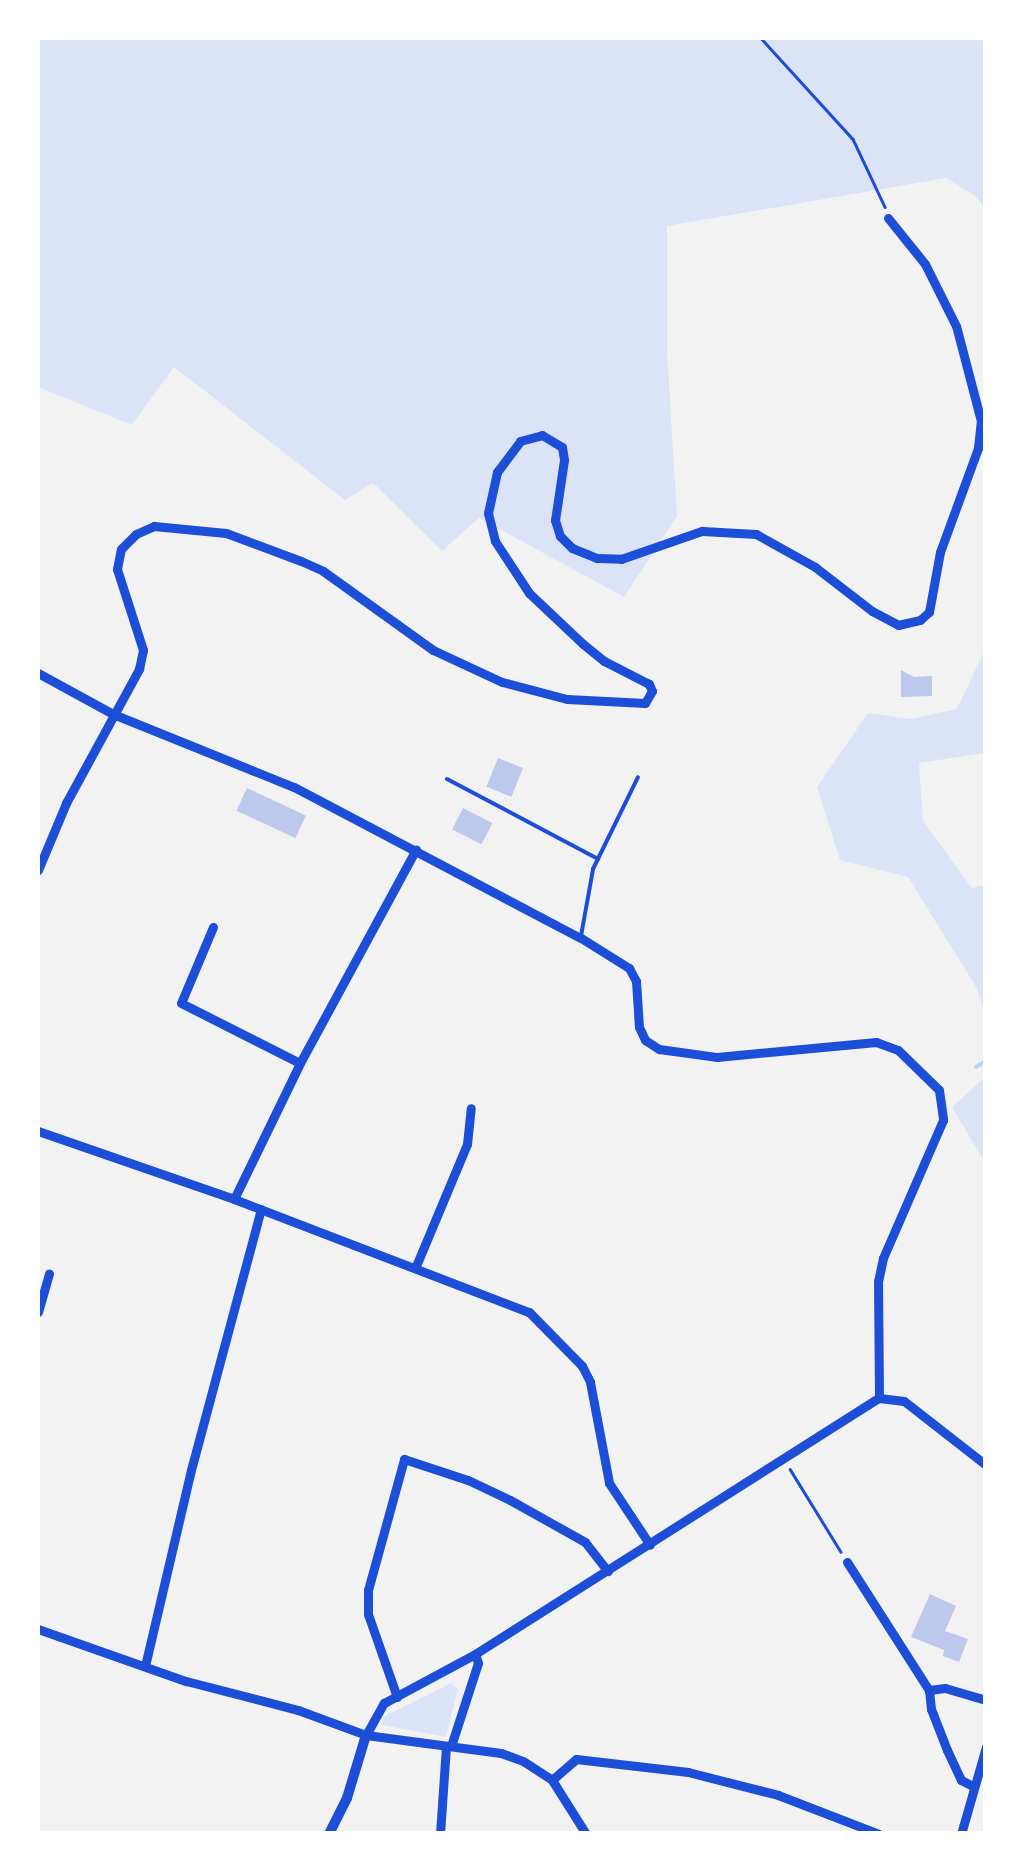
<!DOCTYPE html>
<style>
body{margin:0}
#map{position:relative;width:1023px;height:1871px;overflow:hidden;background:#f2f2f2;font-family:"DejaVu Sans",sans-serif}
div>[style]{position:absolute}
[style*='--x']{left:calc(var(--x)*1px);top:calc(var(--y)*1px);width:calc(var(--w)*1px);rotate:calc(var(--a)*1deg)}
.green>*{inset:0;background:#dbe4f7}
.stream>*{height:4px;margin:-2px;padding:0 2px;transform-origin:2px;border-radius:2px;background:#bfd3fe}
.building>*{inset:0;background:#bdc9ec;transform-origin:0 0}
.path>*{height:2.5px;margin:-1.25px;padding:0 1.25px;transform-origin:1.25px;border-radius:1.25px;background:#1d4ed8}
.service>*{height:4px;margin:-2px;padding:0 2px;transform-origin:2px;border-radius:2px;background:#1d4ed8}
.minor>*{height:9px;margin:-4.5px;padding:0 4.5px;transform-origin:4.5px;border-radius:4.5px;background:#1d4ed8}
.tertiary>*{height:10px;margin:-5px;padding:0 5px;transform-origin:5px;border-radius:5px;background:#1d4ed8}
span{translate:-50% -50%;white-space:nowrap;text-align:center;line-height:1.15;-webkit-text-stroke:8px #fff;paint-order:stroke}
.frame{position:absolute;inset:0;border:40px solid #fff;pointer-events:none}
</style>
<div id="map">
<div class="green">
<i style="clip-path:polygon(38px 38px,985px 38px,985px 210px,976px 196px,946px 178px,667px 226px,667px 351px,677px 516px,624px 597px,479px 518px,442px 551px,373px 483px,345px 500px,174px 367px,132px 425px,38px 387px)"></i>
<i style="clip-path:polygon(985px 649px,985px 753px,919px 763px,923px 821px,972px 888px,985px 885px,985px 1011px,976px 987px,908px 877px,840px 860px,817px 787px,868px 713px,911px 719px,957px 709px)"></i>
<i style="clip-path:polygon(985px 1077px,985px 1163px,952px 1107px)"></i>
<i style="clip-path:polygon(451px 1683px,458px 1689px,446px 1737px,382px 1725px,383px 1717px)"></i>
</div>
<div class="stream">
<i style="--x:976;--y:1067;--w:12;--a:-31"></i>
</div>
<div class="building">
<i style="clip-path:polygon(901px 670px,914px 677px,932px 676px,932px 696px,901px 697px)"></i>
<i style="left:498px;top:758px;width:27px;height:31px;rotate:22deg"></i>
<i style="left:247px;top:788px;width:65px;height:25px;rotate:25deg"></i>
<i style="left:463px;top:808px;width:33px;height:24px;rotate:27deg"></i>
<i style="clip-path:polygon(930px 1594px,956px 1606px,945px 1631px,968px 1639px,959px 1662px,943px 1656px,944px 1650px,911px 1637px)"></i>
</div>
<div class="path">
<i style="--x:761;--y:38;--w:137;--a:47.7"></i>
<i style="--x:853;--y:139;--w:75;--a:64.8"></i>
<i style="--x:790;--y:1469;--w:97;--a:58.4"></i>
</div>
<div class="service">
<i style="--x:447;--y:779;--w:171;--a:27.9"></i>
<i style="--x:581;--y:936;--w:68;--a:-79.8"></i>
<i style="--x:593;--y:869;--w:102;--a:-63.9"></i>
</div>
<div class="minor">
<i style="--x:38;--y:673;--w:85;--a:28.7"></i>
<i style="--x:113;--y:714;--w:195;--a:22"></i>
<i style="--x:294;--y:787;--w:324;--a:27.8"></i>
<i style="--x:581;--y:938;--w:57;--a:32"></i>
<i style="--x:629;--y:968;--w:15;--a:62"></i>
<i style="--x:636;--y:981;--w:46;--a:86.3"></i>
<i style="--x:639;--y:1027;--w:14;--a:65"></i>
<i style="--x:645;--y:1040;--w:17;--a:33"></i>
<i style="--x:659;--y:1049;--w:59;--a:7.9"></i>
<i style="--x:717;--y:1057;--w:160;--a:-5.4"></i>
<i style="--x:876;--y:1042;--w:23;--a:20"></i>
<i style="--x:898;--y:1050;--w:57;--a:44.3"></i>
<i style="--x:939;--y:1090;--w:30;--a:82"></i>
<i style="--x:943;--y:1120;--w:150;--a:113.5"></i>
<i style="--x:883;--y:1258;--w:24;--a:102"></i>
<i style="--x:878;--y:1281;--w:117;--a:89.5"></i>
<i style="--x:38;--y:870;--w:73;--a:-67.3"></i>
<i style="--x:66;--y:803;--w:153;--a:-61.4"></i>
<i style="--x:139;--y:669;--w:19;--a:-78"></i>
<i style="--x:143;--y:650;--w:85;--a:-107.8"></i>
<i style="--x:117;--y:569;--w:20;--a:-79"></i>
<i style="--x:121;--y:549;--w:21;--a:-45"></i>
<i style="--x:136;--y:534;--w:20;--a:-24"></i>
<i style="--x:154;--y:526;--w:72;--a:5.6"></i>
<i style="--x:226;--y:533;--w:80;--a:20.5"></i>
<i style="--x:301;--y:561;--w:24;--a:24"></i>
<i style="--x:323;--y:571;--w:135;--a:35.7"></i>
<i style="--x:433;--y:650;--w:76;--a:24.9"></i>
<i style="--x:502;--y:682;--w:67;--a:14.7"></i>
<i style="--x:567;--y:699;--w:78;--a:2.9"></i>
<i style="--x:645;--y:703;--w:14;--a:-60"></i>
<i style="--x:652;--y:691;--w:8;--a:-113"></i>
<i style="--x:649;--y:684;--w:51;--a:-152.9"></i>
<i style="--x:604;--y:661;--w:27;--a:-141"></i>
<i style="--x:583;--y:644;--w:74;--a:-136.6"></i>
<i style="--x:529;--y:593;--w:62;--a:-123.2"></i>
<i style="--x:495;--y:541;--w:29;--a:-104"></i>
<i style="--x:488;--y:513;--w:42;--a:-77.6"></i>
<i style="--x:497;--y:472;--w:39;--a:-53"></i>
<i style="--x:520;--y:441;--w:23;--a:-15"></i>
<i style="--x:542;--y:435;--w:23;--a:31"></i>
<i style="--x:562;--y:447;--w:13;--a:81"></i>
<i style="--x:564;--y:460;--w:61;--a:98.5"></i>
<i style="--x:555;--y:520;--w:17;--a:73"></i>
<i style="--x:560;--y:536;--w:17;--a:45"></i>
<i style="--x:572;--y:548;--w:27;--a:22"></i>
<i style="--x:597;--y:558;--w:24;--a:2"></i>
<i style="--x:621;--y:559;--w:86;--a:-19.1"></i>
<i style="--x:702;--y:531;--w:54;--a:3.2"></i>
<i style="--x:756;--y:534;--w:68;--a:29.2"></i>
<i style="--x:815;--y:567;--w:72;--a:37.7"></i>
<i style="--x:872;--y:611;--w:30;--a:28"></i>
<i style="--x:898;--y:625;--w:23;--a:-13"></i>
<i style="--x:920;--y:620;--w:12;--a:-42"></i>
<i style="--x:929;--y:612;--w:61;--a:-79.6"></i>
<i style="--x:940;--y:552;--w:111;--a:-69.9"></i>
<i style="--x:978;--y:448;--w:27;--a:-84"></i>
<i style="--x:981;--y:421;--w:98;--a:-104.7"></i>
<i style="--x:956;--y:326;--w:69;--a:-116.6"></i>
<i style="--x:925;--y:264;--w:59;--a:-128.8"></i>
<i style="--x:213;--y:927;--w:82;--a:112.8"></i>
<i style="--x:181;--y:1003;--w:133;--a:26.8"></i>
<i style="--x:38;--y:1131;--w:207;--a:19.1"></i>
<i style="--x:234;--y:1199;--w:316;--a:21"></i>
<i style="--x:529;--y:1312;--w:76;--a:45.5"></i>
<i style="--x:582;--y:1366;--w:18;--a:63"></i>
<i style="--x:590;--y:1382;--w:103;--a:79.3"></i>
<i style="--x:609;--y:1483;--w:74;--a:56.5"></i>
<i style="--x:234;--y:1199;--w:151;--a:-64.1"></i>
<i style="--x:300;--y:1063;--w:243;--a:-61.5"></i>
<i style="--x:416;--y:1266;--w:132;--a:-67.3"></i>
<i style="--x:467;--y:1144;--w:36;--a:-84"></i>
<i style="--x:38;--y:1312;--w:40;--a:-74"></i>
<i style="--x:847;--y:1562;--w:152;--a:57.4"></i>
<i style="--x:929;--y:1690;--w:19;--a:84"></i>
<i style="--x:931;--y:1709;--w:44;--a:68.7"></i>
<i style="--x:947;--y:1750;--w:33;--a:65"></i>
<i style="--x:961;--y:1780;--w:13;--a:27"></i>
<i style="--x:38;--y:1629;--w:157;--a:19.4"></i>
<i style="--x:186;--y:1681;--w:116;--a:14.5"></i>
<i style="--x:298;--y:1710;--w:72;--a:20.2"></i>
<i style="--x:366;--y:1735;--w:136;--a:7.6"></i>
<i style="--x:501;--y:1753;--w:23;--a:20"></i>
<i style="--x:523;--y:1761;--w:35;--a:33"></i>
<i style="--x:552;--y:1780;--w:64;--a:57.8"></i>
<i style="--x:145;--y:1666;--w:201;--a:-76.8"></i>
<i style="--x:191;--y:1470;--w:270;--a:-75"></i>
<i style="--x:929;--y:1690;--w:16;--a:-7"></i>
<i style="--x:945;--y:1688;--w:43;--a:16.3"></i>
<i style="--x:397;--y:1697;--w:88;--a:-109.3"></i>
<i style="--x:368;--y:1614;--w:24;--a:-90"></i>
<i style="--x:368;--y:1590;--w:136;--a:-74.6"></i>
<i style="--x:404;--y:1459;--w:67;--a:18.2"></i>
<i style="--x:468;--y:1480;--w:47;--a:25.5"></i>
<i style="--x:510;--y:1500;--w:86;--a:29.2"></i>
<i style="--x:585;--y:1542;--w:37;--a:52"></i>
<i style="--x:366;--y:1735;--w:37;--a:-61"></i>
<i style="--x:384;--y:1703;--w:103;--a:-28.3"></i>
<i style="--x:475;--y:1654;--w:478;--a:-32.4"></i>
<i style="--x:879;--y:1398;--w:25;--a:7"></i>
<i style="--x:904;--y:1401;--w:104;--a:38"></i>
<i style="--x:451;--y:1746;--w:87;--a:-72"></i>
<i style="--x:478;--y:1663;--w:9;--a:-108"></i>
<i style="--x:552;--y:1780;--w:32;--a:-41"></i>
<i style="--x:576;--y:1759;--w:113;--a:6.6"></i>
<i style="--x:688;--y:1772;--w:93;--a:14.3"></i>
<i style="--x:778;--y:1795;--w:108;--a:21.1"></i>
<i style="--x:440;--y:1834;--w:88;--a:-86.1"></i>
<i style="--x:961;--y:1834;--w:91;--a:-74"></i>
</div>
<div class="tertiary">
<i style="--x:329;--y:1834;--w:40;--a:-63.4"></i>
<i style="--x:347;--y:1798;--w:66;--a:-73.2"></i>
</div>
<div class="frame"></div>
</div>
